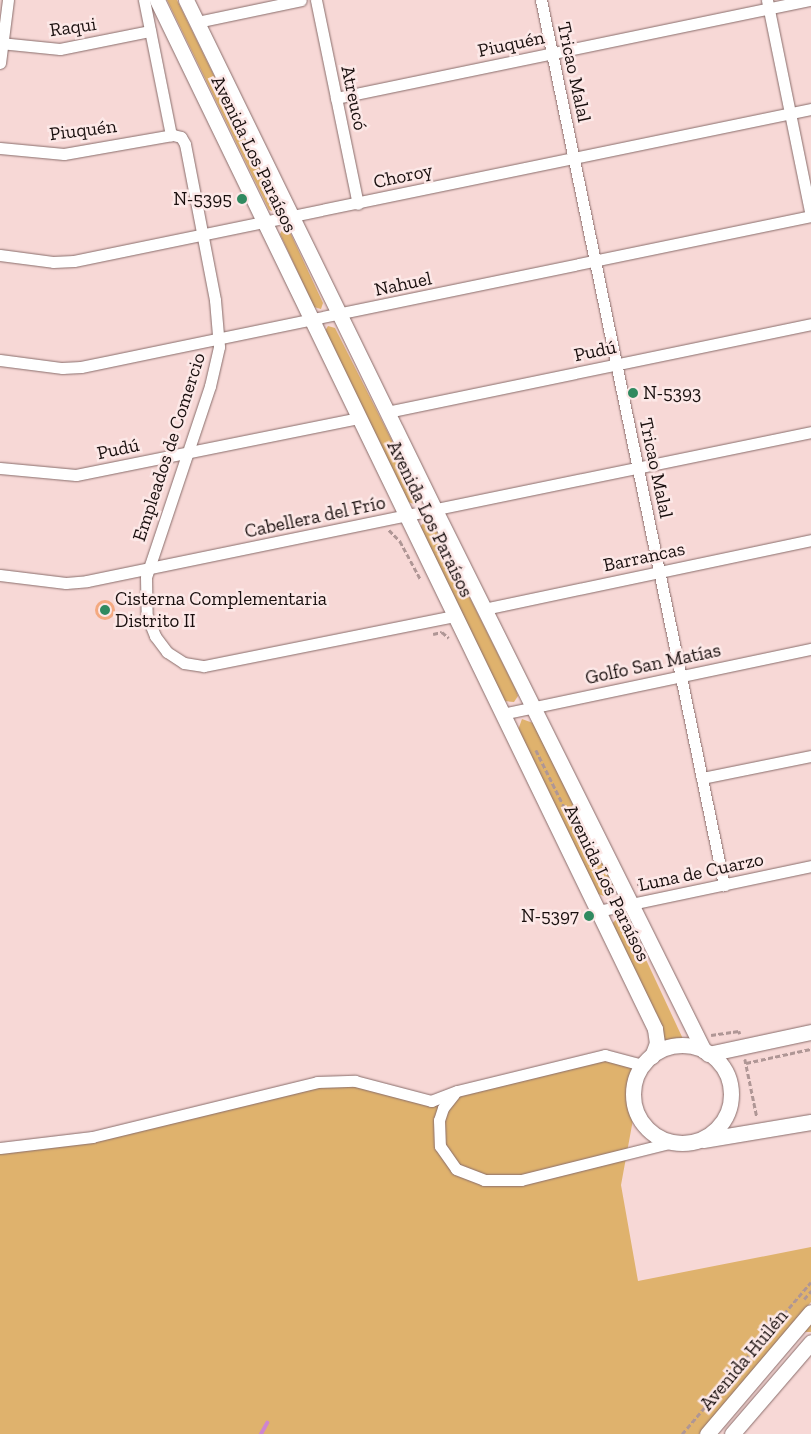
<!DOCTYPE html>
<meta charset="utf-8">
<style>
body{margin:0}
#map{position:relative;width:811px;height:1434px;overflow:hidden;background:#f7d8d6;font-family:"Zilla Slab",serif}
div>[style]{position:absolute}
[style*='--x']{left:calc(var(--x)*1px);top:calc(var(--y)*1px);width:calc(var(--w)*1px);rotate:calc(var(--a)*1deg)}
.green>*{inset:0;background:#dfb26d;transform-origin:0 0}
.stream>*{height:4px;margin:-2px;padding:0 2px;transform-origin:2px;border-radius:2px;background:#ce85ce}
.building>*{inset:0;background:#f4a980}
.round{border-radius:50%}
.path>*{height:2.5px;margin-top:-1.25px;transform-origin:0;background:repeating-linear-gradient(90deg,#af9695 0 5px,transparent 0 7.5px)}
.roads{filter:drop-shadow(0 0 1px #896d6b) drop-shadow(0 0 1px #896d6b)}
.minor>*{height:11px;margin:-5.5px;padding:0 5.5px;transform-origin:5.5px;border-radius:5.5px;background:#fff}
.secondary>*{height:15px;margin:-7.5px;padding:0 7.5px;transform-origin:7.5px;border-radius:7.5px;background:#fff}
.secondary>.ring{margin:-7.5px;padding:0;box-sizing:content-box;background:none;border:15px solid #fff;border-radius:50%}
.dots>*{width:14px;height:14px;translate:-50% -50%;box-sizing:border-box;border:2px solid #fce8e7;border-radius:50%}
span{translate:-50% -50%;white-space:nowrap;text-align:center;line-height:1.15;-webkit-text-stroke:5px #fce8e7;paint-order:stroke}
.street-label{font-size:19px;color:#190f0e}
.poi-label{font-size:19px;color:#190f0e}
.right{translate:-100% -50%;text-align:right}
.left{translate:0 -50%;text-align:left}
</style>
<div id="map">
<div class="green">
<i style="clip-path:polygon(167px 0,177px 0,277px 204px,276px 212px,269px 210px)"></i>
<i style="clip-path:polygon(284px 227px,289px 230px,323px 303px,321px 309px,314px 307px,280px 234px)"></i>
<i style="clip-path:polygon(328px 326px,335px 328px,419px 494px,416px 505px,406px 501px,325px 331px)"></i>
<i style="clip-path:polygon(425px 521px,434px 526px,516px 690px,518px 696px,514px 702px,504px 701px,420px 527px)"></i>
<i style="clip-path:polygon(522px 719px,533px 723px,614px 887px,615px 892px,610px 898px,598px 894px,518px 730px)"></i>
<i style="clip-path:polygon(619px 916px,628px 921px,683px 1039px,663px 1042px,611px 925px)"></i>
<i style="clip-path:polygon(605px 1055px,643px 1065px,621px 1185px,638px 1281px,811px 1247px,811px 1302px,699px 1434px,0 1434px,0 1148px,68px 1141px,337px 1080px,419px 1100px)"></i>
<i style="left:811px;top:1320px;width:12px;height:150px;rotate:90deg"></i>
</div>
<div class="stream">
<i style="--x:261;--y:1434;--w:13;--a:-61"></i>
</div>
<div class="building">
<i class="round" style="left:95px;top:600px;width:20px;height:20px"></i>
</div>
<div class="path">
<i style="--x:389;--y:530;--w:16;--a:45"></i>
<i style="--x:400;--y:541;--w:44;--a:61.7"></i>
<i style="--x:433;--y:634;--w:9;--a:-13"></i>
<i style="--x:442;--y:632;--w:9;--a:41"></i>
<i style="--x:536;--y:750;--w:164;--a:63.6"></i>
<i style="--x:637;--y:885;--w:10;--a:0"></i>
<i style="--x:711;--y:1035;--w:28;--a:-8"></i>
<i style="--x:739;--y:1031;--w:3;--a:72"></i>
<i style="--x:745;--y:1059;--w:59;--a:78.3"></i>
<i style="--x:746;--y:1063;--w:66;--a:-12.2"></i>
<i style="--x:804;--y:1299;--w:11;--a:-49"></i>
<i style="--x:682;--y:1434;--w:199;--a:-49.7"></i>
</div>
<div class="roads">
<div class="minor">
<i style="--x:144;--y:0;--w:138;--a:78.7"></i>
<i style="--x:316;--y:0;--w:208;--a:78.4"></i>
<i style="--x:541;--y:0;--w:904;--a:78.32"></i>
<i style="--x:767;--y:0;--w:220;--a:78.5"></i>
<i style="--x:197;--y:22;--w:106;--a:-11.9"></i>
<i style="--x:0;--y:43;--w:60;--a:5.7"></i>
<i style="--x:60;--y:49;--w:92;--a:-11.3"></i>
<i style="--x:0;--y:63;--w:64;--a:-82.8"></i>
<i style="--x:336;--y:98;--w:485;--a:-11.7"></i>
<i style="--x:0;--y:148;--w:64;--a:5.4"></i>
<i style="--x:64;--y:154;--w:111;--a:-9.9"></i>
<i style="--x:173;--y:135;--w:8;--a:14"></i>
<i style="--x:181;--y:137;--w:8;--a:60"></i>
<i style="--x:185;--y:144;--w:159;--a:79.1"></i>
<i style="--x:215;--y:300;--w:47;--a:85.1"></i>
<i style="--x:219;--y:347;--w:40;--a:103"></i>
<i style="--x:210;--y:386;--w:201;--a:108.5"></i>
<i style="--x:146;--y:577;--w:39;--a:89"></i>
<i style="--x:147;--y:616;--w:22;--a:68"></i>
<i style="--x:155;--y:636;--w:20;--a:53"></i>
<i style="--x:167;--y:652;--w:20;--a:33"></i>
<i style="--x:184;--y:663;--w:20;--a:9"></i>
<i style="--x:204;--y:666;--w:256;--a:-11.3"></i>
<i style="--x:0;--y:255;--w:53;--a:7.5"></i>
<i style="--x:53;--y:262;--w:21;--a:-3"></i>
<i style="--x:74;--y:261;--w:753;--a:-11.65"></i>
<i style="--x:0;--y:360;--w:63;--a:7.4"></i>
<i style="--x:62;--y:368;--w:19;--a:-3"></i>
<i style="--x:81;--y:367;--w:745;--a:-11.69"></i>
<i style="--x:387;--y:412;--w:433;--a:-11.7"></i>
<i style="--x:0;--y:468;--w:76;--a:5.3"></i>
<i style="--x:76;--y:475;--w:289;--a:-11.4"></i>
<i style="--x:0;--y:575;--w:66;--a:6.9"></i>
<i style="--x:66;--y:583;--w:21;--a:-5"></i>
<i style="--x:87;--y:581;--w:739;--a:-11.63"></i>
<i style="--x:484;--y:609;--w:334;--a:-11.9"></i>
<i style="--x:502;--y:714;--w:316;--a:-11.9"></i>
<i style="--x:702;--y:778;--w:111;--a:-11.4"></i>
<i style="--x:598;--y:911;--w:218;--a:-11.9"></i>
<i style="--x:454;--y:1094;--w:18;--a:128"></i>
<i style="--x:443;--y:1108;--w:13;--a:108"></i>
<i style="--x:439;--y:1120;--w:26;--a:88"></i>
<i style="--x:440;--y:1146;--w:28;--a:55"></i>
<i style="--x:456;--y:1169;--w:30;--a:21"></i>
<i style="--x:484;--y:1180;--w:37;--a:0"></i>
<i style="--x:521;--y:1180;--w:157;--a:-14"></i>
<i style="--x:0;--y:1148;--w:93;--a:-6.8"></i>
<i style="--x:92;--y:1137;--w:232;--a:-13.7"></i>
<i style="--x:317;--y:1082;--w:38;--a:-2"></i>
<i style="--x:355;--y:1081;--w:79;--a:14.7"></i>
<i style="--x:431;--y:1101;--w:28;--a:-21"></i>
<i style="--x:457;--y:1091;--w:152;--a:-13.7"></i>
<i style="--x:605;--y:1055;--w:39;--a:15"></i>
</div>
<div class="secondary">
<i style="--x:157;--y:0;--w:1143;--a:64.17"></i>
<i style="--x:655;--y:1029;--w:14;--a:82"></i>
<i style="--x:657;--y:1043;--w:14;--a:111"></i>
<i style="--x:186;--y:0;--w:568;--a:63.98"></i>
<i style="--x:435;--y:510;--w:604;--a:63.56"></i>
<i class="ring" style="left:633px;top:1045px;width:83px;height:83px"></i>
<i style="--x:708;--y:1054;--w:105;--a:-12.1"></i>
<i style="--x:703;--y:1140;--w:109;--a:-9.5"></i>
<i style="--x:707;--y:1434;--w:160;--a:-49.6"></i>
<i style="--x:732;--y:1434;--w:121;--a:-49.3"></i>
</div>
</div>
<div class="dots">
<i style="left:242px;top:199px;background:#308a60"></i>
<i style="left:633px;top:393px;background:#308a60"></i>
<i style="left:105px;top:610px;background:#308a60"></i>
<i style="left:589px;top:916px;background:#308a60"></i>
</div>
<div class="street-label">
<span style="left:73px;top:27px;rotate:-8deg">Raqui</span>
<span style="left:511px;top:44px;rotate:-12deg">Piuquén</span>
<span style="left:574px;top:72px;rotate:78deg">Tricao Malal</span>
<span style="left:354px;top:98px;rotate:78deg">Atreucó</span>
<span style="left:83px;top:130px;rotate:-7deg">Piuquén</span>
<span style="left:254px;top:154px;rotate:64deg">Avenida Los Paraísos</span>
<span style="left:403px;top:176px;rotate:-12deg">Choroy</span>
<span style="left:403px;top:284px;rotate:-12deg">Nahuel</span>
<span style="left:595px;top:351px;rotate:-12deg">Pudú</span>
<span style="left:169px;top:447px;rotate:-72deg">Empleados de Comercio</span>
<span style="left:118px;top:449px;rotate:-12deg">Pudú</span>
<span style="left:656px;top:468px;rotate:78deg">Tricao Malal</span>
<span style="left:315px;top:517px;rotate:-12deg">Cabellera del Frío</span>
<span style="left:430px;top:519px;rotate:64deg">Avenida Los Paraísos</span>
<span style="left:644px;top:557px;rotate:-12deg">Barrancas</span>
<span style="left:653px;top:664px;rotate:-12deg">Golfo San Matías</span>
<span style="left:701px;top:872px;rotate:-12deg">Luna de Cuarzo</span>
<span style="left:607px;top:883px;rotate:64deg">Avenida Los Paraísos</span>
<span style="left:744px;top:1360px;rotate:-50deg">Avenida Huilén</span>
</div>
<div class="poi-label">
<span class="right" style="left:232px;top:199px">N-5395</span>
<span class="left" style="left:643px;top:393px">N-5393</span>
<span class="left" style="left:115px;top:610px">Cisterna Complementaria<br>Distrito II</span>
<span class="right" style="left:579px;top:916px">N-5397</span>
</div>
</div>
